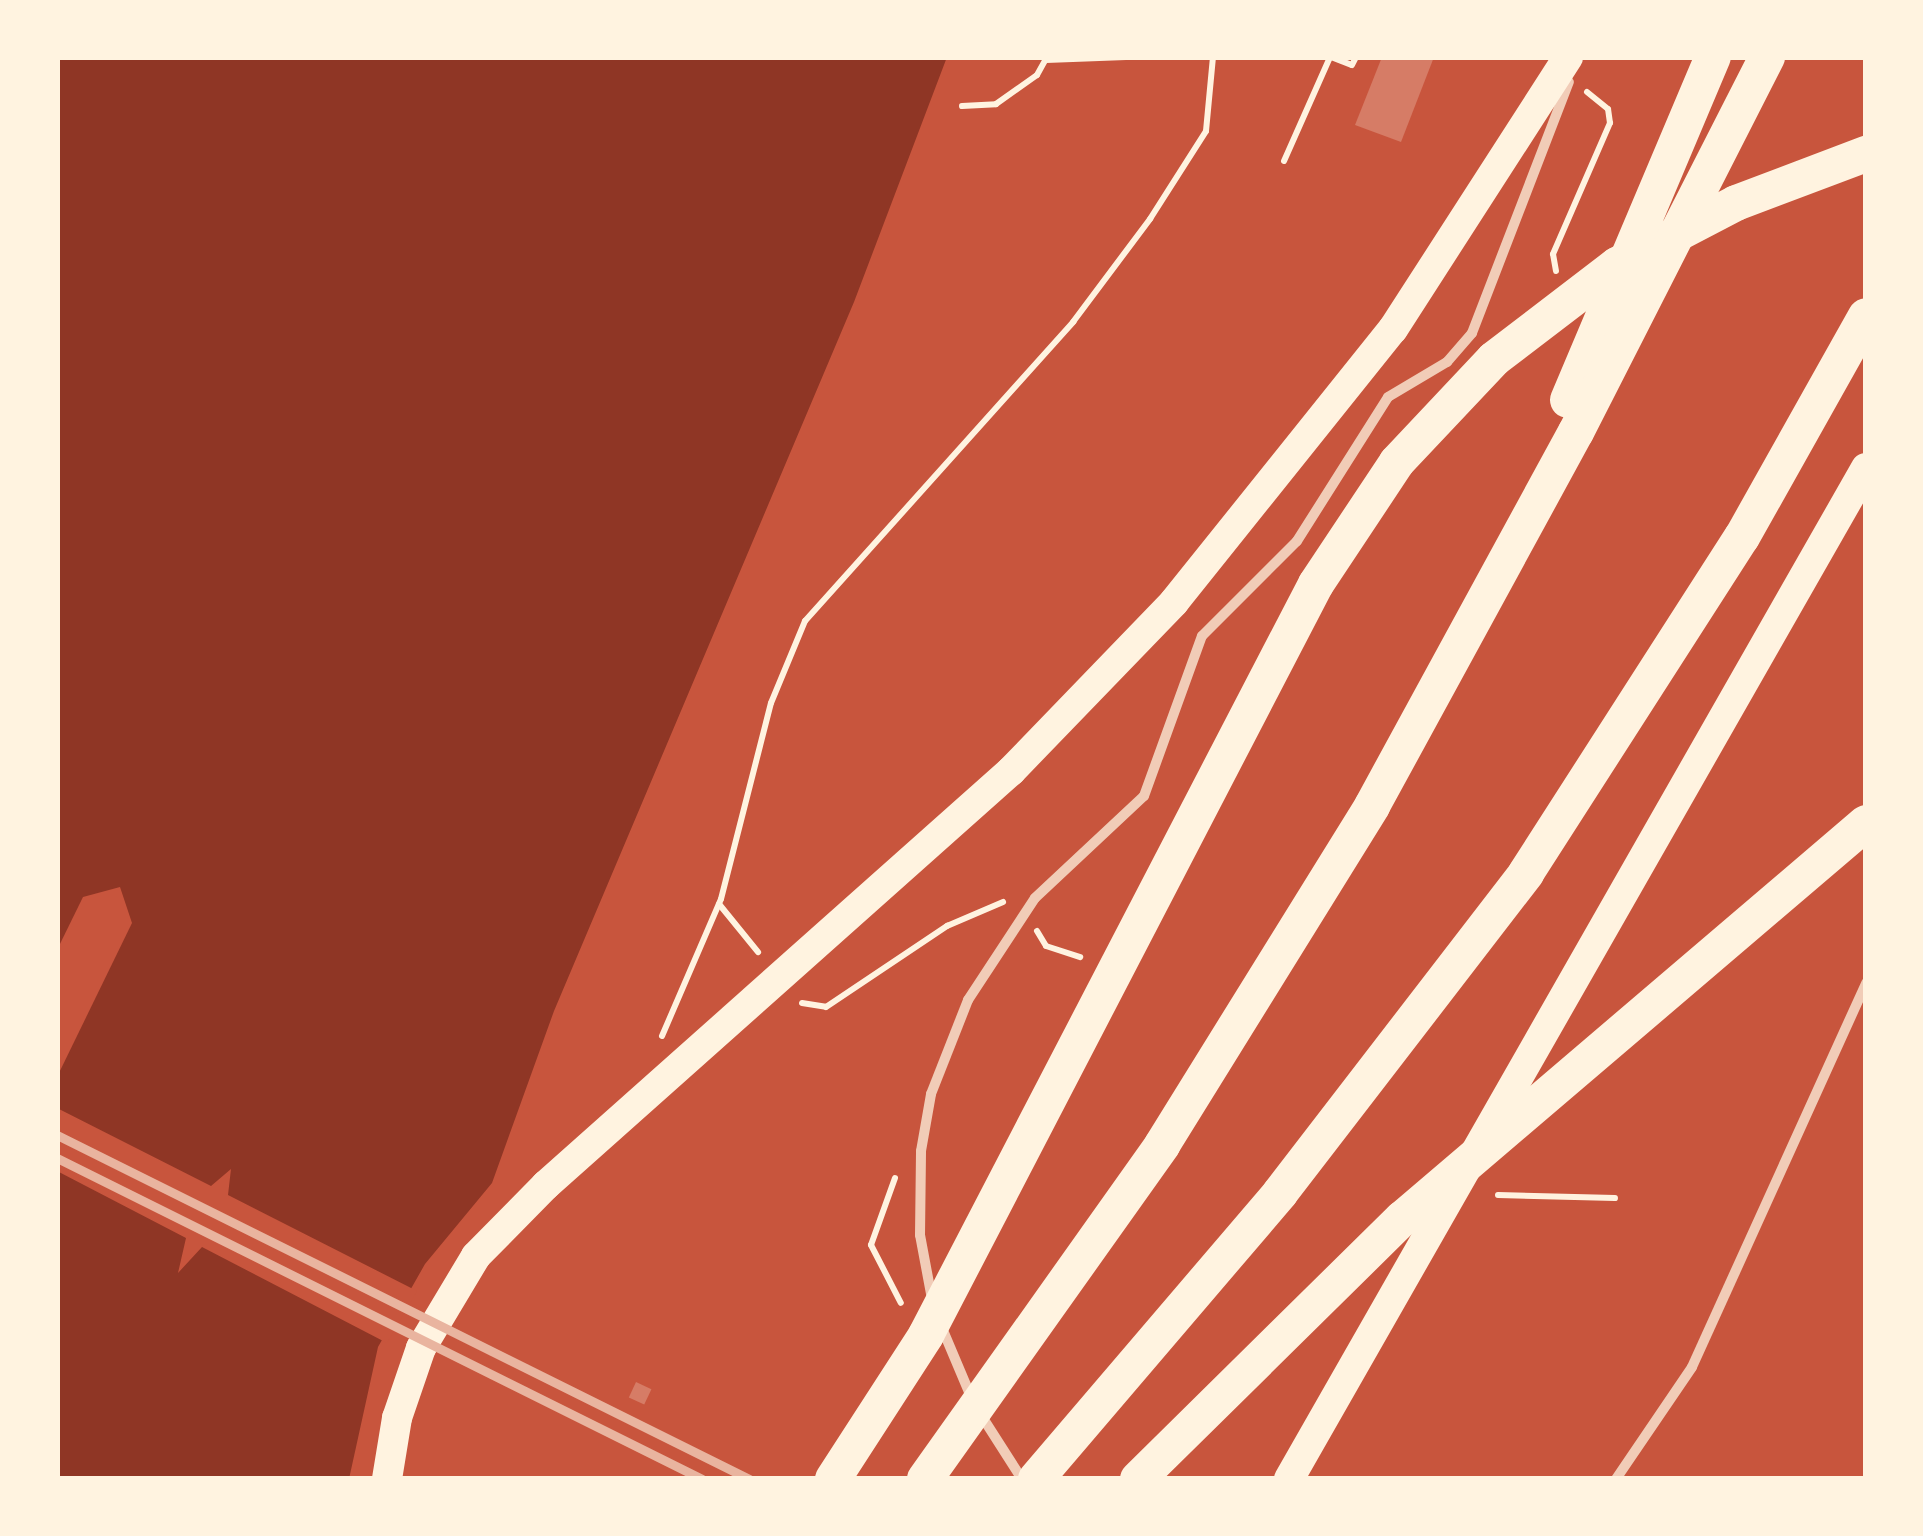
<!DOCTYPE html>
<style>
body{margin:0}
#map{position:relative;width:1923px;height:1536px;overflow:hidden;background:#c8553d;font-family:Lato,sans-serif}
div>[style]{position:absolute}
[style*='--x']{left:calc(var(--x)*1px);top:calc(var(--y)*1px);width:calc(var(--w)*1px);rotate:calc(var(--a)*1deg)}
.water>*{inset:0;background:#8f3625}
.pier>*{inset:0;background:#c8553d}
.building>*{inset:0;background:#d67c66;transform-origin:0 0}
.path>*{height:6px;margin:-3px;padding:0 3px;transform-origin:3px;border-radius:3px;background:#fff3e0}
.pedestrian>*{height:10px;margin:-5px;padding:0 5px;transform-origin:5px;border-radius:5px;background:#f1ccb7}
.primary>*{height:30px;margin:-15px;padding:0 15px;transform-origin:15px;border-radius:15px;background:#fff3e0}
.motorway>*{height:36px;margin:-18px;padding:0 18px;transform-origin:18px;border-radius:18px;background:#fff3e0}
.rail>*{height:9px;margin:-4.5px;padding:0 4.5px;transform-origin:4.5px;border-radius:4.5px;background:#e9b49f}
span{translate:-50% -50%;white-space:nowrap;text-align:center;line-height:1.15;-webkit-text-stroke:9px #fff3e0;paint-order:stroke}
.frame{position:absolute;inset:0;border:60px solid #fff3e0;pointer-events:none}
</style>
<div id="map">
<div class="water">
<i style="clip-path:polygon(57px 57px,947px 57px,854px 302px,554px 1011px,492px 1183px,425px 1264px,378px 1347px,349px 1479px,57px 1479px)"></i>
</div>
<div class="pier">
<i style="clip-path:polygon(120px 887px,132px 923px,57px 1077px,57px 950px,83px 897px)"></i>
<i style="clip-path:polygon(57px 1108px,211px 1186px,231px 1169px,228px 1195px,417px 1291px,387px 1343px,202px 1247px,178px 1273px,186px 1238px,57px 1171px)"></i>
</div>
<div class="building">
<i style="clip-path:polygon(1382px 57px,1434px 57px,1401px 142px,1355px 125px)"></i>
<i style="left:636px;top:1382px;width:17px;height:17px;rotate:25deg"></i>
</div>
<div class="path">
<i style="--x:1171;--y:57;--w:59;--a:0"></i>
<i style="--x:1331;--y:57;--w:22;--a:21"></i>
<i style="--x:1352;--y:65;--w:9;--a:-63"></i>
<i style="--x:1046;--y:60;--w:80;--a:-2.1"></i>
<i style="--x:962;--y:106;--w:34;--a:-3"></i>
<i style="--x:996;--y:104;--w:50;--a:-35.3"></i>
<i style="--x:1037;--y:75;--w:21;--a:-61"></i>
<i style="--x:1284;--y:161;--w:114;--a:-66.1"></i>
<i style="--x:1556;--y:271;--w:17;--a:-100"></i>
<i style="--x:1553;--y:254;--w:143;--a:-66.5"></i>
<i style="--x:1610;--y:123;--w:14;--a:-98"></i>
<i style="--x:1608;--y:109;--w:27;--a:-141"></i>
<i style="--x:719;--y:904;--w:62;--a:50.9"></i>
<i style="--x:1037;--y:931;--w:17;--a:59"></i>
<i style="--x:1046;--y:946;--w:36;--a:18"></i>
<i style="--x:802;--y:1003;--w:24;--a:9"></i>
<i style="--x:826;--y:1007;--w:146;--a:-33.8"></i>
<i style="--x:947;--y:926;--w:61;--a:-23.2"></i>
<i style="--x:662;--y:1036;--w:149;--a:-66.7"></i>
<i style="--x:721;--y:899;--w:202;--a:-75.7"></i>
<i style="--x:771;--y:703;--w:89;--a:-67.5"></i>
<i style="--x:805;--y:621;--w:402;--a:-48.1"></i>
<i style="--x:1073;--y:322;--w:129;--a:-53.2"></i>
<i style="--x:1150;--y:219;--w:104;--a:-57.5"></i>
<i style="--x:1206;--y:131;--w:74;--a:-84.6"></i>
<i style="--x:895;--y:1178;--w:71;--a:109.7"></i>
<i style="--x:871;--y:1245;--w:65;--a:62.7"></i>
<i style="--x:1498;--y:1195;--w:117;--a:1.5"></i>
</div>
<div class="pedestrian">
<i style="--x:932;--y:1299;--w:65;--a:-100.6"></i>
<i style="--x:920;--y:1235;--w:84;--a:-89.3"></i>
<i style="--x:921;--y:1151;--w:58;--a:-80"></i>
<i style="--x:931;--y:1094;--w:101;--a:-68.5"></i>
<i style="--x:968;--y:1000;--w:122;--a:-56.7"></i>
<i style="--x:1035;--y:898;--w:149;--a:-43.1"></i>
<i style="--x:1144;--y:796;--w:170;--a:-70.1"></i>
<i style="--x:1202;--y:636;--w:134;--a:-45"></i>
<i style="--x:1297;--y:541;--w:170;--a:-57.7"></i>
<i style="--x:1388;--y:397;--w:69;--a:-30.7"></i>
<i style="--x:1447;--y:362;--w:38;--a:-49"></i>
<i style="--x:1472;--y:333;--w:269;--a:-68.9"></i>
<i style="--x:942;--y:1328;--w:77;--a:67.1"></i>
<i style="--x:981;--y:1415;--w:76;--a:57.4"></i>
<i style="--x:1616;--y:1479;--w:135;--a:-55.8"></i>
<i style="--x:1692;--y:1367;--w:422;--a:-65.6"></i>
</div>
<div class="primary">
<i style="--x:387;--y:1479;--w:62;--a:-80.7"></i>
<i style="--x:397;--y:1418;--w:74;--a:-71.1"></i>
<i style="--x:421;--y:1348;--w:107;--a:-59.1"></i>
<i style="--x:476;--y:1256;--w:100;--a:-45.4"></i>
<i style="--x:546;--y:1185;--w:623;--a:-41.68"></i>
<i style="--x:1011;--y:771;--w:235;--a:-46"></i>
<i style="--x:1174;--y:602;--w:350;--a:-51.3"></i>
<i style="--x:1393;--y:329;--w:323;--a:-57.2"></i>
<i style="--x:1289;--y:1479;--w:1164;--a:-60.29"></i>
</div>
<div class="motorway">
<i style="--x:1568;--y:400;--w:372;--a:-67.1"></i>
<i style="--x:833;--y:1479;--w:171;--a:-57.1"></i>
<i style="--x:926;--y:1335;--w:846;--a:-62.56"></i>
<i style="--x:1316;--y:584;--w:146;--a:-56.4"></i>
<i style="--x:1397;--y:462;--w:141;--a:-46.7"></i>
<i style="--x:1494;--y:359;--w:155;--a:-37.4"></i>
<i style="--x:1617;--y:265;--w:134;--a:-27.5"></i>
<i style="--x:1736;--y:203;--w:139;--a:-20.7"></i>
<i style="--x:925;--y:1479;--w:410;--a:-54.6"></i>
<i style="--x:1162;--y:1145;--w:399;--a:-58.2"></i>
<i style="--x:1372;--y:806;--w:426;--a:-61.4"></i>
<i style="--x:1576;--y:432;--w:421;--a:-63"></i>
<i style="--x:1036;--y:1479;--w:376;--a:-49.5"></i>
<i style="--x:1280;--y:1193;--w:404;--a:-52.4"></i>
<i style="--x:1526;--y:873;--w:399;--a:-57.3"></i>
<i style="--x:1742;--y:537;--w:253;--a:-60.7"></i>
<i style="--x:1138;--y:1479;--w:371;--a:-44.6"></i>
<i style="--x:1402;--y:1219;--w:610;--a:-40.48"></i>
</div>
<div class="rail">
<i style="--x:57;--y:1135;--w:773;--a:26.43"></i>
<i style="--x:57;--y:1158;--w:720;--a:26.46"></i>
</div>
<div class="frame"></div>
</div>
